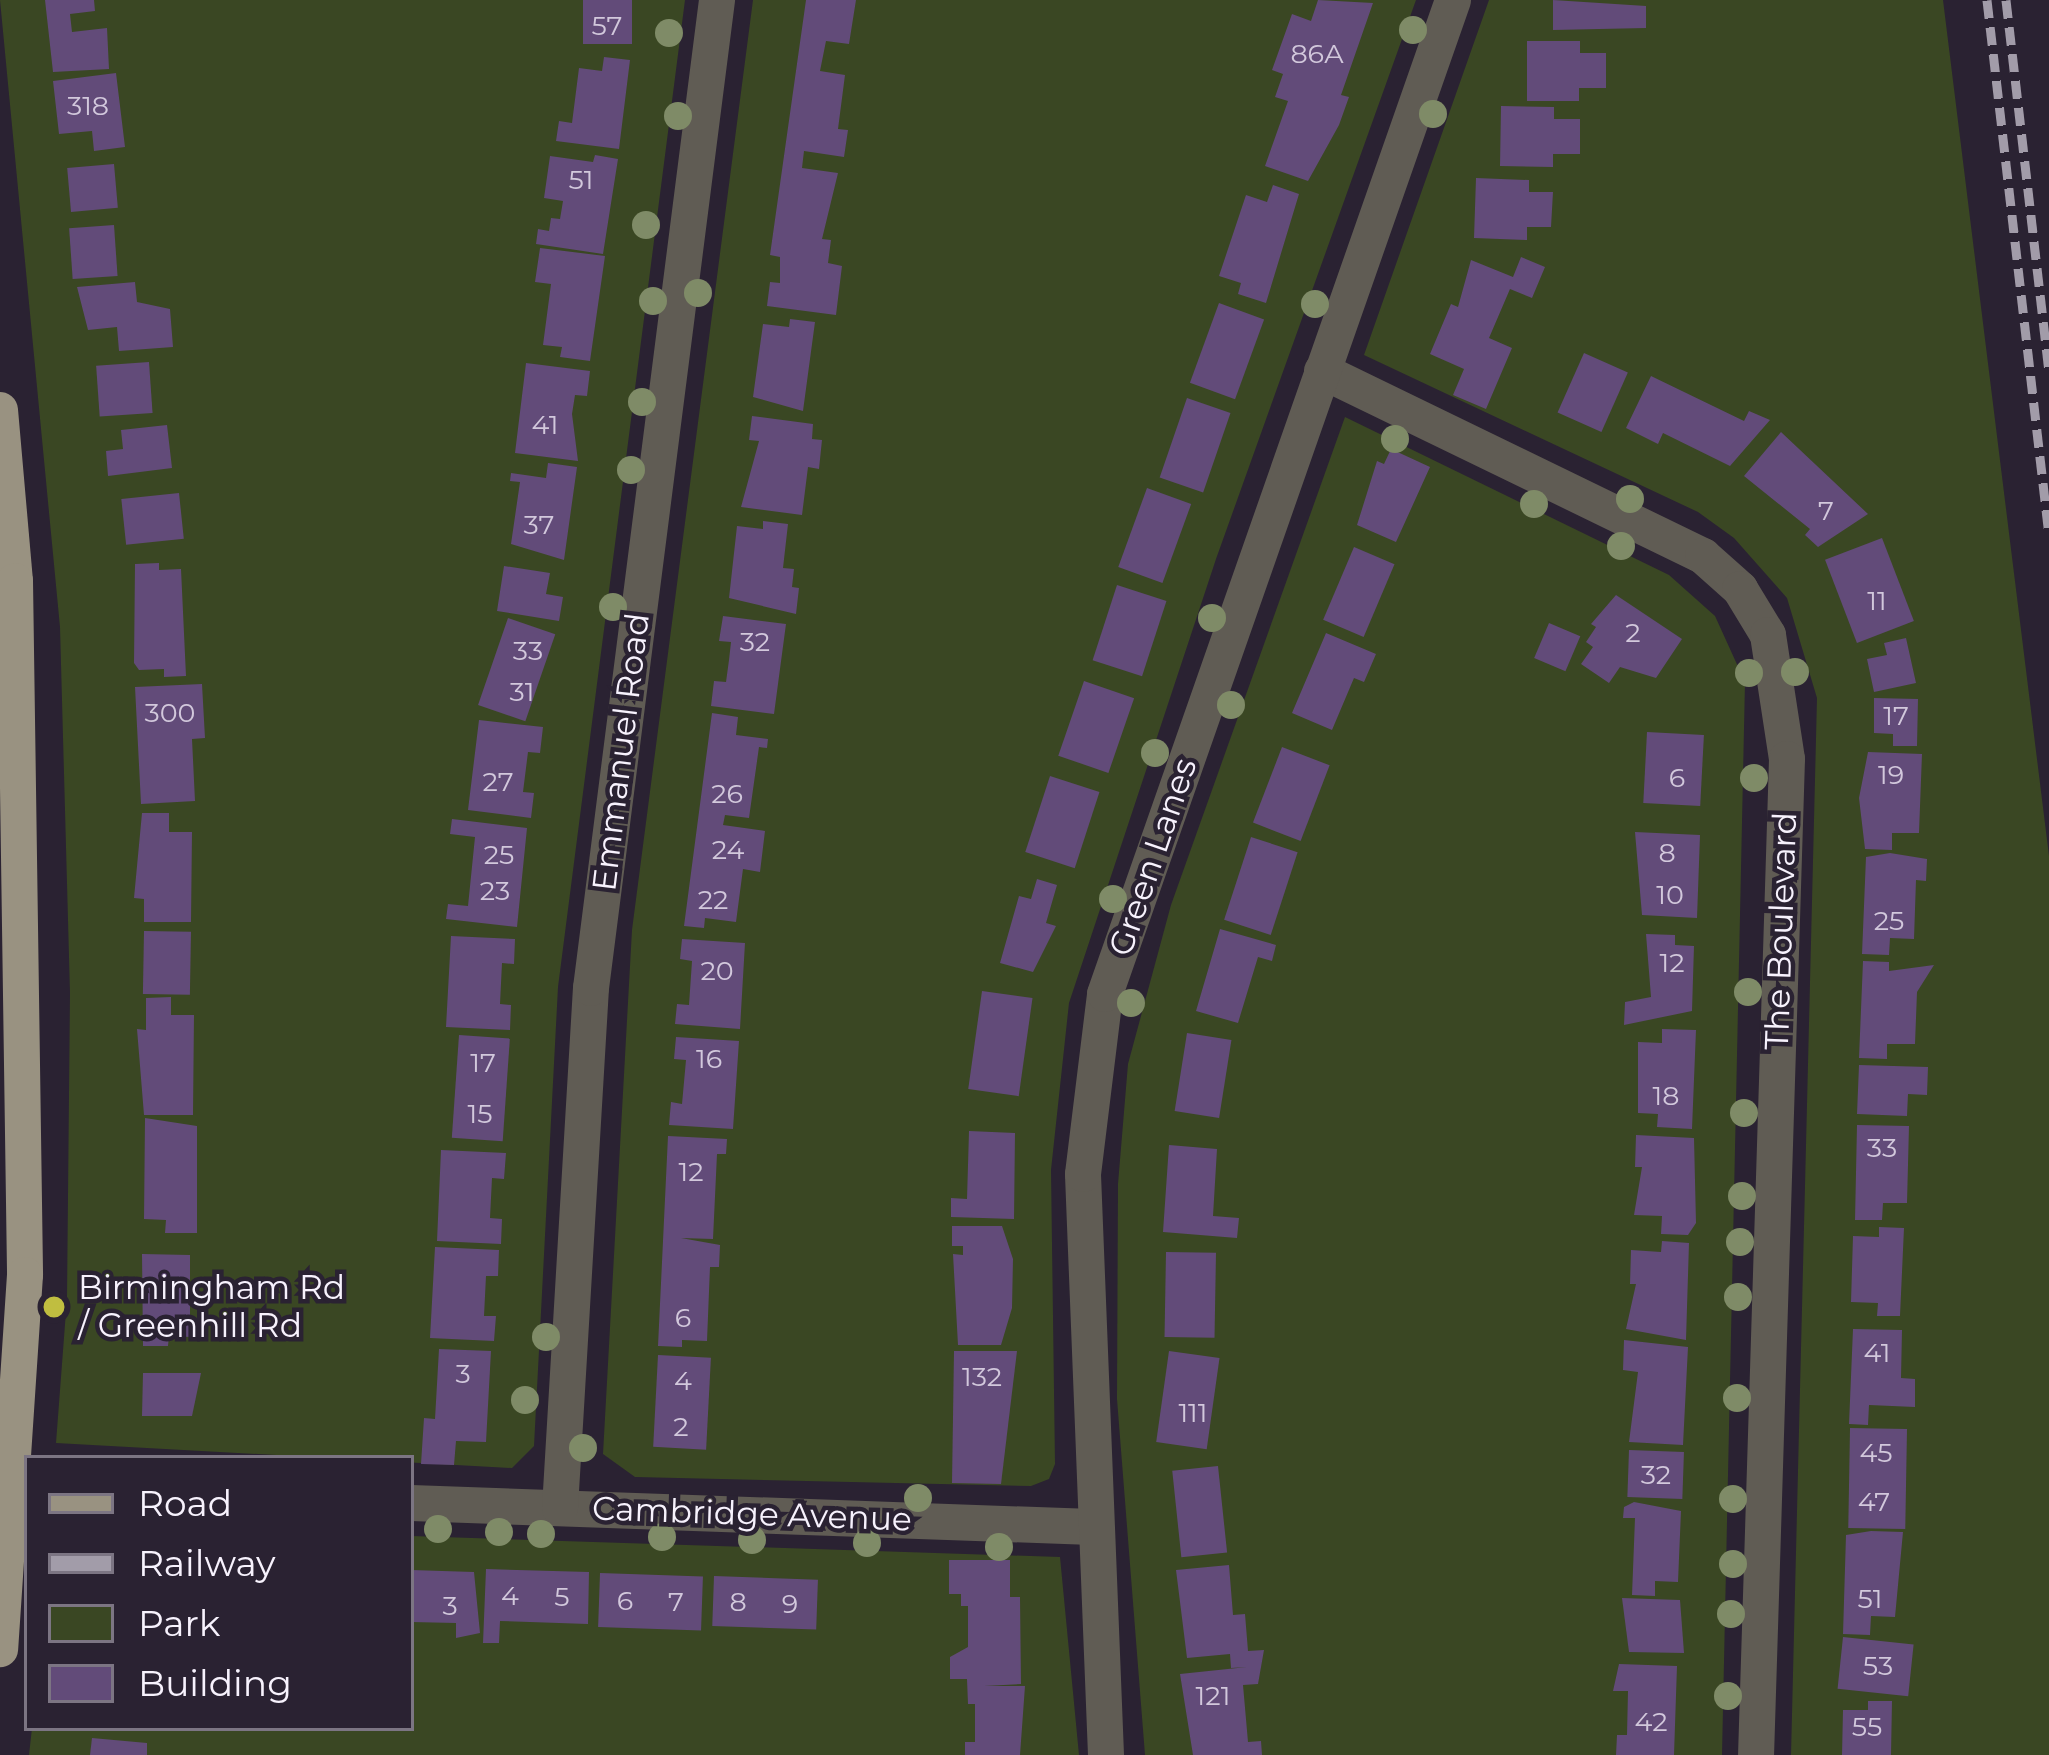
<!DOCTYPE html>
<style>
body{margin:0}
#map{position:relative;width:2049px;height:1755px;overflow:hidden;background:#2a2232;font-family:Montserrat,sans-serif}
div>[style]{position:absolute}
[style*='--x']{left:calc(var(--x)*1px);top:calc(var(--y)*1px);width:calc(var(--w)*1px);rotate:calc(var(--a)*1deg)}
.green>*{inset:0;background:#3a4723}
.building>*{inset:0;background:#624b79;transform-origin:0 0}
.street>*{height:36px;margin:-18px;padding:0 18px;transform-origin:18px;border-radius:18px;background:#605c54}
.primary>*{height:36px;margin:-18px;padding:0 18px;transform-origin:18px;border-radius:18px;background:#999281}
.rail>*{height:9px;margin-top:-4.5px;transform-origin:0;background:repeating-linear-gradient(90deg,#a29ca9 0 18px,transparent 0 27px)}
.trees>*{width:28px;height:28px;margin:-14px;border-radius:50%;background:#7f8b67}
.dots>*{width:33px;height:33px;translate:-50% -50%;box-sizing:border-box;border:6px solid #2a2232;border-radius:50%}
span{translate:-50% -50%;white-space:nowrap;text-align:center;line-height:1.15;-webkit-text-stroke:9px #2a2232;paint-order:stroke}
.number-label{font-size:27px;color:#d2c8dc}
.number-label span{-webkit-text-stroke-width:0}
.street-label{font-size:33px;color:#f7f2fd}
.poi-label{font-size:33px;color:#f7f2fd}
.left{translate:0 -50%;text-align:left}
.legend{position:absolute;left:24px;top:1455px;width:390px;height:276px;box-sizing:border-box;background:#2a2232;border:3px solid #7c7583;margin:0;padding:15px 21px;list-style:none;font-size:36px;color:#f7f2fd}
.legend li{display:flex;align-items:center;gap:24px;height:60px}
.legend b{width:60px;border:3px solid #7c7583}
</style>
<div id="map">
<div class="green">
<i style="clip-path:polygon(0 0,685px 0,558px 987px,534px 1446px,512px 1468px,56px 1443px,67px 1298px,70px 993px,60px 627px)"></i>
<i style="clip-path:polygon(753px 0,1416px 0,1216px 559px,1069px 1003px,1051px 1170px,1055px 1464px,1049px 1479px,1031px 1486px,635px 1477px,603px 1454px,632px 930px)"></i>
<i style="clip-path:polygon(1489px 0,1943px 0,2049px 856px,2049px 1755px,1791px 1755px,1817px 698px,1787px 598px,1734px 538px,1698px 512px,1364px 355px)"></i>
<i style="clip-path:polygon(1345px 417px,1669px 575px,1715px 616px,1745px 682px,1722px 1755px,1145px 1755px,1117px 1399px,1118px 1184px,1128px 1064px,1171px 905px)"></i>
<i style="clip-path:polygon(411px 1536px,1060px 1557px,1079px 1755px,29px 1755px,32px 1728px,411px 1728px)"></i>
</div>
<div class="building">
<i style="clip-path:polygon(45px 0,94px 0,95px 11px,70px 14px,72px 32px,107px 28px,109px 69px,53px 72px)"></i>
<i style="left:583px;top:0;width:49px;height:44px"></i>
<i style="clip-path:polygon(806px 0,856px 0,849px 44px,826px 41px,820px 71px,845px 75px,838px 129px,848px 130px,844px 157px,804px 151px,802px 168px,838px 173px,822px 239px,831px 240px,828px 263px,842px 266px,836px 315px,767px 306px,770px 282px,780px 283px,780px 257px,770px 255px)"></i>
<i style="clip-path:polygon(1318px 0,1373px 3px,1341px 95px,1349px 97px,1339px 125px,1308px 181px,1265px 166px,1288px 101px,1275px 97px,1283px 74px,1272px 70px,1292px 14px,1311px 21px)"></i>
<i style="clip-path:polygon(1553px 0,1646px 6px,1646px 28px,1553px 30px)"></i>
<i style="clip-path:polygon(1527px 41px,1580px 41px,1580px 53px,1606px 53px,1606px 88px,1579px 88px,1579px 101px,1527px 101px)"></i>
<i style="clip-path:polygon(604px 57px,630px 60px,619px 149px,556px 141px,559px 121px,572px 123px,579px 68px,602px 71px)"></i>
<i style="clip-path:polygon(116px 73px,125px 147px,94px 151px,92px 131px,59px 134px,53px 81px)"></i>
<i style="clip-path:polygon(1501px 106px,1554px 107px,1554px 119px,1580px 119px,1580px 154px,1553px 154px,1553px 167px,1500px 166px)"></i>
<i style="clip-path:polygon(595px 155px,618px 159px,603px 254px,536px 244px,538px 229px,549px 231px,551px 218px,560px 219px,563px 201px,544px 198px,550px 156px,593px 162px)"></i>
<i style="left:114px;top:164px;width:44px;height:47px;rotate:85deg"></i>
<i style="clip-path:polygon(1476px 178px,1529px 180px,1529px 192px,1553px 192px,1551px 227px,1527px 227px,1527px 240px,1474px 238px)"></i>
<i style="clip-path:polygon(1273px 185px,1299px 194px,1266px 303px,1238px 294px,1241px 283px,1219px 276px,1246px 195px,1267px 202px)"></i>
<i style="left:114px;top:225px;width:51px;height:45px;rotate:86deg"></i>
<i style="clip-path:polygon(540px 248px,605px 256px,590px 361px,560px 357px,562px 347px,543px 345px,551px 284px,535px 282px)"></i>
<i style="clip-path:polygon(1521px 257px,1545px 267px,1532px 298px,1510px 289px,1489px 338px,1512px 348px,1486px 409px,1453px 395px,1464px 369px,1430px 354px,1451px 304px,1458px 307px,1471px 260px,1513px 277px)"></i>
<i style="clip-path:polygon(135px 282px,137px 302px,170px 309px,173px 347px,119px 351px,117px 327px,88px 330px,77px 287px)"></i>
<i style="left:1219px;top:303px;width:48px;height:85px;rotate:20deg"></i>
<i style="clip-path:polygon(790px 319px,815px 322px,803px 411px,753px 397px,763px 324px,789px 327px)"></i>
<i style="left:1584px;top:353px;width:48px;height:65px;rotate:24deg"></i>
<i style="left:149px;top:362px;width:51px;height:53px;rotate:86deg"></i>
<i style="clip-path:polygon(526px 363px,590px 371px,587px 396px,575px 395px,572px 414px,578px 461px,515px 453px)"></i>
<i style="clip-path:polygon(1651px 376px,1744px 421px,1749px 411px,1770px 420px,1730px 466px,1663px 433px,1658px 444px,1626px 428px)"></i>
<i style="left:1187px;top:398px;width:46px;height:84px;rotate:19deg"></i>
<i style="clip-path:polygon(752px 416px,813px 424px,812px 439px,822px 440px,819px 469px,808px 467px,802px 515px,741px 507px,759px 441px,749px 440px)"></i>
<i style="clip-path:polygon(167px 425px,172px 468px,108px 476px,106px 451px,123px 449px,121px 430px)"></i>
<i style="clip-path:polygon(1781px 432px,1868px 514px,1818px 547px,1805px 535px,1810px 529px,1744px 476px)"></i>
<i style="clip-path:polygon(1391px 449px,1430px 467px,1396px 542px,1357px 525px,1377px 461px,1384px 464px)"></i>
<i style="clip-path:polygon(548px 463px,577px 467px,564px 560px,511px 544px,520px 482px,510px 481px,511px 473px,546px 478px)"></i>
<i style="left:1147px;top:488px;width:47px;height:84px;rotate:20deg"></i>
<i style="left:179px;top:493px;width:46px;height:58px;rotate:84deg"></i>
<i style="clip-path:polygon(763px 521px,788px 524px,783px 568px,794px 569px,792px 587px,799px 588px,796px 614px,729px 598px,737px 526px,763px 529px)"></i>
<i style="left:1882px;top:538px;width:89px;height:61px;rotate:69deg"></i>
<i style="left:1354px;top:547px;width:44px;height:79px;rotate:23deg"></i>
<i style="clip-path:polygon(159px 563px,159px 570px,181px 569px,186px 676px,164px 677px,164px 669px,139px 670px,134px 663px,135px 564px)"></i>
<i style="clip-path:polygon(504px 566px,550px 573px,546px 594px,563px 597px,559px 621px,497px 611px)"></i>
<i style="left:1117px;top:585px;width:52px;height:79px;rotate:18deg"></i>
<i style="clip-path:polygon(1616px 595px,1682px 639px,1656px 678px,1620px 667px,1609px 683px,1581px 664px,1593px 647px,1586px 642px,1596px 627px,1591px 624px)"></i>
<i style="clip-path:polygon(723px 616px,786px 624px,774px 714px,711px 706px,714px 681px,726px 682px,729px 660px,731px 642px,719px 641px)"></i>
<i style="left:508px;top:618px;width:50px;height:92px;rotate:19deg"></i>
<i style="left:1549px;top:623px;width:34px;height:38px;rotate:23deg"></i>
<i style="clip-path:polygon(1326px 633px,1376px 654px,1364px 682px,1354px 678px,1332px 730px,1292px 713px)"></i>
<i style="clip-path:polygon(1906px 638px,1916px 683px,1874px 692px,1867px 659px,1887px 655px,1884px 643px)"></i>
<i style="left:1084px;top:681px;width:53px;height:79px;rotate:19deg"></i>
<i style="clip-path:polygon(202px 684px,205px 738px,192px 739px,195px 801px,141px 804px,135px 687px)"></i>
<i style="clip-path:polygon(1874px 698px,1918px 699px,1917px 746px,1893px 746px,1893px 734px,1874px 733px)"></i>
<i style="clip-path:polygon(712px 713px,738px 717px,736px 735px,768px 739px,767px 748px,759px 747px,749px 818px,725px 815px,723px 825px,765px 831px,760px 872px,743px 869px,736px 922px,705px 918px,704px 928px,684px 926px)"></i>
<i style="clip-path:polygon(479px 720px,543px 727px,540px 753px,528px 752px,523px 792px,534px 793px,531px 818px,468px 810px)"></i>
<i style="left:1647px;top:732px;width:57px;height:71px;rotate:3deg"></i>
<i style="left:1282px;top:747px;width:51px;height:81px;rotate:21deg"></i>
<i style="clip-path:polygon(1868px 752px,1922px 754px,1919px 833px,1892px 833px,1892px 850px,1865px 849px,1859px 798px)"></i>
<i style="left:1050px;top:776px;width:52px;height:80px;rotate:18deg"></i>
<i style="clip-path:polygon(142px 813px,169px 813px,169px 832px,192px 832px,191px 922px,144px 922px,144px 899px,134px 898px)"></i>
<i style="clip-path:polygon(452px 819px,527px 828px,517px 927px,446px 919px,448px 904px,468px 906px,475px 837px,450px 834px)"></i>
<i style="clip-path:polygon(1635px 832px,1700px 835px,1697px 918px,1642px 915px)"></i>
<i style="left:1251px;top:837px;width:49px;height:87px;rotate:18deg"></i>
<i style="clip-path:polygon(1890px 853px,1927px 859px,1926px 881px,1916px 880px,1914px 939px,1890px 938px,1889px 955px,1862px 954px,1866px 857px)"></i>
<i style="clip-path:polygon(1037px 879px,1057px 885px,1046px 923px,1056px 926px,1033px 972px,1000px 963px,1019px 896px,1031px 899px)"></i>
<i style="clip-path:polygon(1220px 929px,1276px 945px,1272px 961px,1258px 957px,1238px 1023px,1196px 1011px)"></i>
<i style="left:144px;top:931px;width:47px;height:63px;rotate:1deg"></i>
<i style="clip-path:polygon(1646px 934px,1675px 935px,1675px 945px,1694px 946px,1692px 1011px,1624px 1025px,1625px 1002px,1651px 997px)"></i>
<i style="clip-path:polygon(451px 936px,515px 939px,514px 964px,502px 963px,500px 1004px,511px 1005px,510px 1030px,446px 1027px)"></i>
<i style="clip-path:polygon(682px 939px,745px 943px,740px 1029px,675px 1024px,677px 1004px,689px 1005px,692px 961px,680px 959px)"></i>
<i style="clip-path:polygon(1863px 961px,1889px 962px,1889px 971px,1934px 965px,1917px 992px,1915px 1044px,1887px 1044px,1887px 1059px,1859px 1058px)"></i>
<i style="left:982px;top:991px;width:51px;height:99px;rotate:8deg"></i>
<i style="clip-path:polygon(171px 997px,171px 1015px,194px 1015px,193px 1115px,144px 1115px,137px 1029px,146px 1030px,146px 998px)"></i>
<i style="clip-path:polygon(1662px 1029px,1696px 1030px,1692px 1129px,1657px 1127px,1658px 1114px,1638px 1113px,1638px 1042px,1662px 1043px)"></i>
<i style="left:1187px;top:1033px;width:45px;height:79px;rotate:9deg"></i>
<i style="left:459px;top:1035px;width:51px;height:103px;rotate:4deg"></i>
<i style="clip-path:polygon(676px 1037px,739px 1041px,733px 1129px,669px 1125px,671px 1102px,682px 1104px,686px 1060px,674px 1059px)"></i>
<i style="clip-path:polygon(1859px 1065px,1928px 1067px,1927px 1095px,1908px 1094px,1907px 1116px,1857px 1114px)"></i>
<i style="clip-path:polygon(145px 1118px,197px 1126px,197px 1233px,165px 1233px,166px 1220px,144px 1219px)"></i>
<i style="clip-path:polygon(1857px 1125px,1909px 1126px,1907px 1203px,1883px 1203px,1882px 1220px,1855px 1220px)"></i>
<i style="clip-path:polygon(969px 1131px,1015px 1133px,1014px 1219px,951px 1217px,951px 1198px,967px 1199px)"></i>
<i style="clip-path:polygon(1636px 1135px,1694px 1138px,1696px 1223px,1688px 1235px,1661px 1234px,1662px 1216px,1634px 1215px,1642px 1167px,1635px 1167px)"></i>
<i style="clip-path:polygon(668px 1136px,727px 1139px,726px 1154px,717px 1154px,713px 1239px,681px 1238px,720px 1245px,719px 1267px,710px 1267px,707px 1341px,682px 1340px,682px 1347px,658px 1346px)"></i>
<i style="clip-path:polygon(1169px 1145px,1217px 1149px,1213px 1216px,1239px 1218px,1237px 1238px,1163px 1232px)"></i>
<i style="clip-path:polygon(441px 1150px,506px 1153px,504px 1179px,492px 1178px,490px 1218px,502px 1219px,501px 1244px,437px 1241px)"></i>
<i style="clip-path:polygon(952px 1226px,1002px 1226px,1013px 1259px,1012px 1308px,1001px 1345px,958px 1345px,953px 1254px,963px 1255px,963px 1246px,952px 1246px)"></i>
<i style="clip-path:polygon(1879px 1227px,1904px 1228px,1900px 1316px,1877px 1316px,1878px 1303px,1851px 1302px,1853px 1236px,1879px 1237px)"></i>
<i style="clip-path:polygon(1662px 1241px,1689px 1243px,1686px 1340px,1626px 1329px,1636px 1284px,1630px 1284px,1631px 1250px,1661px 1252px)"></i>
<i style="clip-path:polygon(435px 1247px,499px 1250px,498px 1276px,486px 1276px,484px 1316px,496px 1316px,494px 1341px,430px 1338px)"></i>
<i style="left:1166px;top:1252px;width:50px;height:85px;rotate:1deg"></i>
<i style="clip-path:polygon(142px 1254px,190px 1255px,190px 1337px,169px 1336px,168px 1346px,143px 1346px)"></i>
<i style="clip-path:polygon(1853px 1329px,1902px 1330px,1901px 1378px,1915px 1379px,1915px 1407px,1869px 1405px,1868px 1425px,1849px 1424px)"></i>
<i style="clip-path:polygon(1624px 1340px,1688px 1347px,1683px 1445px,1629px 1442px,1638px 1372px,1623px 1370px)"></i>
<i style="clip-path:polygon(439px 1349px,491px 1351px,486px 1442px,456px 1441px,454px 1465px,421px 1464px,424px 1418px,435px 1419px)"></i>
<i style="clip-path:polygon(954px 1351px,1017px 1351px,1001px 1484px,952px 1483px)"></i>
<i style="left:1169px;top:1351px;width:51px;height:92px;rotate:8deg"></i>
<i style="left:658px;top:1355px;width:53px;height:92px;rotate:3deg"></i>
<i style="clip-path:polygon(143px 1373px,201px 1373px,192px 1416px,142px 1416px)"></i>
<i style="left:1907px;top:1429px;width:100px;height:57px;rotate:91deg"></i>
<i style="left:1629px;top:1450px;width:55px;height:47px;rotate:2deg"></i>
<i style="left:1218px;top:1466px;width:87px;height:46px;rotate:84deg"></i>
<i style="clip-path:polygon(1634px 1502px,1681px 1511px,1678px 1582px,1655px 1581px,1655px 1596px,1632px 1595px,1635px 1518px,1623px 1518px,1624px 1507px)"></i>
<i style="clip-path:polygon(1871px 1531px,1903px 1532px,1895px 1617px,1871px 1616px,1870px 1635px,1843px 1634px,1846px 1535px)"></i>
<i style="clip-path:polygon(949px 1560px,1010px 1560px,1010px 1597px,1020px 1597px,1021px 1684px,984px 1686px,1025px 1686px,1020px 1755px,965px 1755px,965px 1742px,975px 1742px,975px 1704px,968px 1704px,967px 1679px,950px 1679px,950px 1657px,968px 1647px,968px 1606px,961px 1606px,961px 1594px,949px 1594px)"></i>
<i style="clip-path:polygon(1229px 1565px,1233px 1615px,1245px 1614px,1248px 1651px,1264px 1650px,1258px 1684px,1243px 1685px,1248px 1742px,1261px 1741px,1262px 1755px,1193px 1755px,1180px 1674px,1247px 1667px,1231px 1668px,1230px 1654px,1187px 1658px,1176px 1570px)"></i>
<i style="clip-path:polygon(486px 1569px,589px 1572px,588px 1624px,500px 1621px,499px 1643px,483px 1643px)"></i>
<i style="clip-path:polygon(411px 1570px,474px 1572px,480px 1633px,456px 1638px,456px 1623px,411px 1622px)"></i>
<i style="left:600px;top:1573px;width:103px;height:54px;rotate:2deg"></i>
<i style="left:714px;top:1576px;width:104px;height:50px;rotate:2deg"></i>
<i style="clip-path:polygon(1622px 1598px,1680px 1600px,1684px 1653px,1629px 1652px)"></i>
<i style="left:1843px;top:1637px;width:71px;height:52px;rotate:6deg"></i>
<i style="clip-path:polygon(1619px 1664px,1677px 1666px,1674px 1755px,1616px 1755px,1617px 1735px,1627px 1735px,1628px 1691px,1613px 1691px)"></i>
<i style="clip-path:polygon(1868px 1701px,1892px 1701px,1891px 1755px,1842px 1755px,1843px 1710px,1868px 1710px)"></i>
<i style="clip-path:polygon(92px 1738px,147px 1743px,147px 1755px,90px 1755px)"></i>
</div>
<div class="street">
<i style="--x:1322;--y:371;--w:424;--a:25.9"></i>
<i style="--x:1703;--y:556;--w:50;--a:41.7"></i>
<i style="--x:1740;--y:589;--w:54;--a:58.7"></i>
<i style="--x:1768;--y:635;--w:125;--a:81.3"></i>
<i style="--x:1787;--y:759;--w:996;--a:91.78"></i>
<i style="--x:411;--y:1503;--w:682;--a:2.02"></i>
<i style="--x:560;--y:1508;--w:521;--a:-86.59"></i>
<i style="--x:591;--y:988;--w:996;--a:-82.73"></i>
<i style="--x:1106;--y:1755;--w:581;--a:-92.27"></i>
<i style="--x:1083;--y:1174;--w:181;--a:-83"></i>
<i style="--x:1105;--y:994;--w:1053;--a:-70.7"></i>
</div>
<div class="primary">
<i style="--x:0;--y:410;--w:172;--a:85"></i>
<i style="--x:15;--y:581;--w:694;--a:89.17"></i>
<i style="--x:25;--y:1275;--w:375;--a:93.8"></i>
</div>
<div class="rail">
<i style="--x:1987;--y:0;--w:539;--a:83.39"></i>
<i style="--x:2006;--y:0;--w:376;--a:83.4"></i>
</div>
<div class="trees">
<i style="left:1413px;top:30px"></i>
<i style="left:669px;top:33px"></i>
<i style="left:1433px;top:114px"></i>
<i style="left:678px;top:116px"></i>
<i style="left:646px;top:225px"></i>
<i style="left:698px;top:293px"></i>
<i style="left:653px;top:301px"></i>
<i style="left:1315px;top:304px"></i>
<i style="left:642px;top:402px"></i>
<i style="left:1395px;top:439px"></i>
<i style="left:631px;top:470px"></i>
<i style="left:1630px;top:499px"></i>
<i style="left:1534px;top:504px"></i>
<i style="left:1621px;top:546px"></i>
<i style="left:613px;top:607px"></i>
<i style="left:1212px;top:618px"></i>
<i style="left:1795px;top:672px"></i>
<i style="left:1749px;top:673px"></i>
<i style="left:1231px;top:705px"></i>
<i style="left:1155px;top:753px"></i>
<i style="left:1754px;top:778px"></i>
<i style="left:1113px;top:899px"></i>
<i style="left:1748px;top:992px"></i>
<i style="left:1131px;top:1003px"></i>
<i style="left:1744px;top:1113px"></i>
<i style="left:1742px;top:1196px"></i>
<i style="left:1740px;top:1242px"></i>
<i style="left:1738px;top:1297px"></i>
<i style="left:546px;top:1337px"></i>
<i style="left:1737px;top:1398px"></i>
<i style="left:525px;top:1400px"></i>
<i style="left:583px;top:1448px"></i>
<i style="left:918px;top:1498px"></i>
<i style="left:1733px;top:1499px"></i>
<i style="left:438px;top:1529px"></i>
<i style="left:499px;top:1532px"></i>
<i style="left:541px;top:1534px"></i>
<i style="left:662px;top:1537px"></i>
<i style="left:752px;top:1540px"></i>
<i style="left:867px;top:1543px"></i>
<i style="left:999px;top:1547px"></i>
<i style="left:1733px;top:1564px"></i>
<i style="left:1731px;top:1614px"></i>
<i style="left:1728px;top:1696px"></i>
</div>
<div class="dots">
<i style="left:54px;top:1307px;background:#c0be40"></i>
</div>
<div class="number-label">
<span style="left:607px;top:26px">57</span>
<span style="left:1317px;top:54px">86A</span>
<span style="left:88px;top:106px">318</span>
<span style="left:581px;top:180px">51</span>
<span style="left:545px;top:425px">41</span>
<span style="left:1826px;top:511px">7</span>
<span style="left:539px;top:525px">37</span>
<span style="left:1877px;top:601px">11</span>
<span style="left:1633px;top:633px">2</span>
<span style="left:755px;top:642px">32</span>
<span style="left:528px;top:651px">33</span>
<span style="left:522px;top:692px">31</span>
<span style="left:170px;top:713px">300</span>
<span style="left:1896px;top:716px">17</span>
<span style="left:1891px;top:775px">19</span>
<span style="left:1677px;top:778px">6</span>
<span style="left:498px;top:782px">27</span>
<span style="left:727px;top:794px">26</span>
<span style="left:728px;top:850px">24</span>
<span style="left:1667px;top:853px">8</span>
<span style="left:499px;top:855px">25</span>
<span style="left:495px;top:891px">23</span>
<span style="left:1670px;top:895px">10</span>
<span style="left:713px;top:900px">22</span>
<span style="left:1889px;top:921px">25</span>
<span style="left:1672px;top:963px">12</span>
<span style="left:717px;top:971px">20</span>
<span style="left:709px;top:1059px">16</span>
<span style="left:483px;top:1063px">17</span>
<span style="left:1666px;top:1096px">18</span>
<span style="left:480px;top:1114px">15</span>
<span style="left:1882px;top:1148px">33</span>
<span style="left:691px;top:1172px">12</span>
<span style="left:683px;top:1318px">6</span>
<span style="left:1877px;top:1353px">41</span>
<span style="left:463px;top:1374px">3</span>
<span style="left:982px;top:1377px">132</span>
<span style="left:683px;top:1381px">4</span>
<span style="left:1193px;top:1413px">111</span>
<span style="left:681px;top:1427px">2</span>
<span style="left:1876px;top:1453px">45</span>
<span style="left:1656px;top:1475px">32</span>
<span style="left:1874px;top:1502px">47</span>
<span style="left:510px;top:1596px">4</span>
<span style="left:562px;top:1597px">5</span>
<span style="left:1870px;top:1599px">51</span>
<span style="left:625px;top:1601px">6</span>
<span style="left:676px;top:1602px">7</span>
<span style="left:738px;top:1602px">8</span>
<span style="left:790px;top:1604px">9</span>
<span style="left:450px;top:1606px">3</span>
<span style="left:1878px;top:1666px">53</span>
<span style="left:1213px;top:1696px">121</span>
<span style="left:1651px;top:1722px">42</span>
<span style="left:1867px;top:1727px">55</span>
</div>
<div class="street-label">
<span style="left:621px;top:752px;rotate:-83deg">Emmanuel Road</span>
<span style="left:1153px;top:857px;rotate:-71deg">Green Lanes</span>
<span style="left:1781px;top:931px;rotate:-88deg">The Boulevard</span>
<span style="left:752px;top:1514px;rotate:2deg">Cambridge Avenue</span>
</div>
<div class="poi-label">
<span class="left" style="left:78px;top:1307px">Birmingham Rd<br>/ Greenhill Rd</span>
</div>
<ul class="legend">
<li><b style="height:15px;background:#999281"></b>Road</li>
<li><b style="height:15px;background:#a29ca9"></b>Railway</li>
<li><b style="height:33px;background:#3a4723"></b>Park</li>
<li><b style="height:33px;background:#624b79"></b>Building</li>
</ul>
</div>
